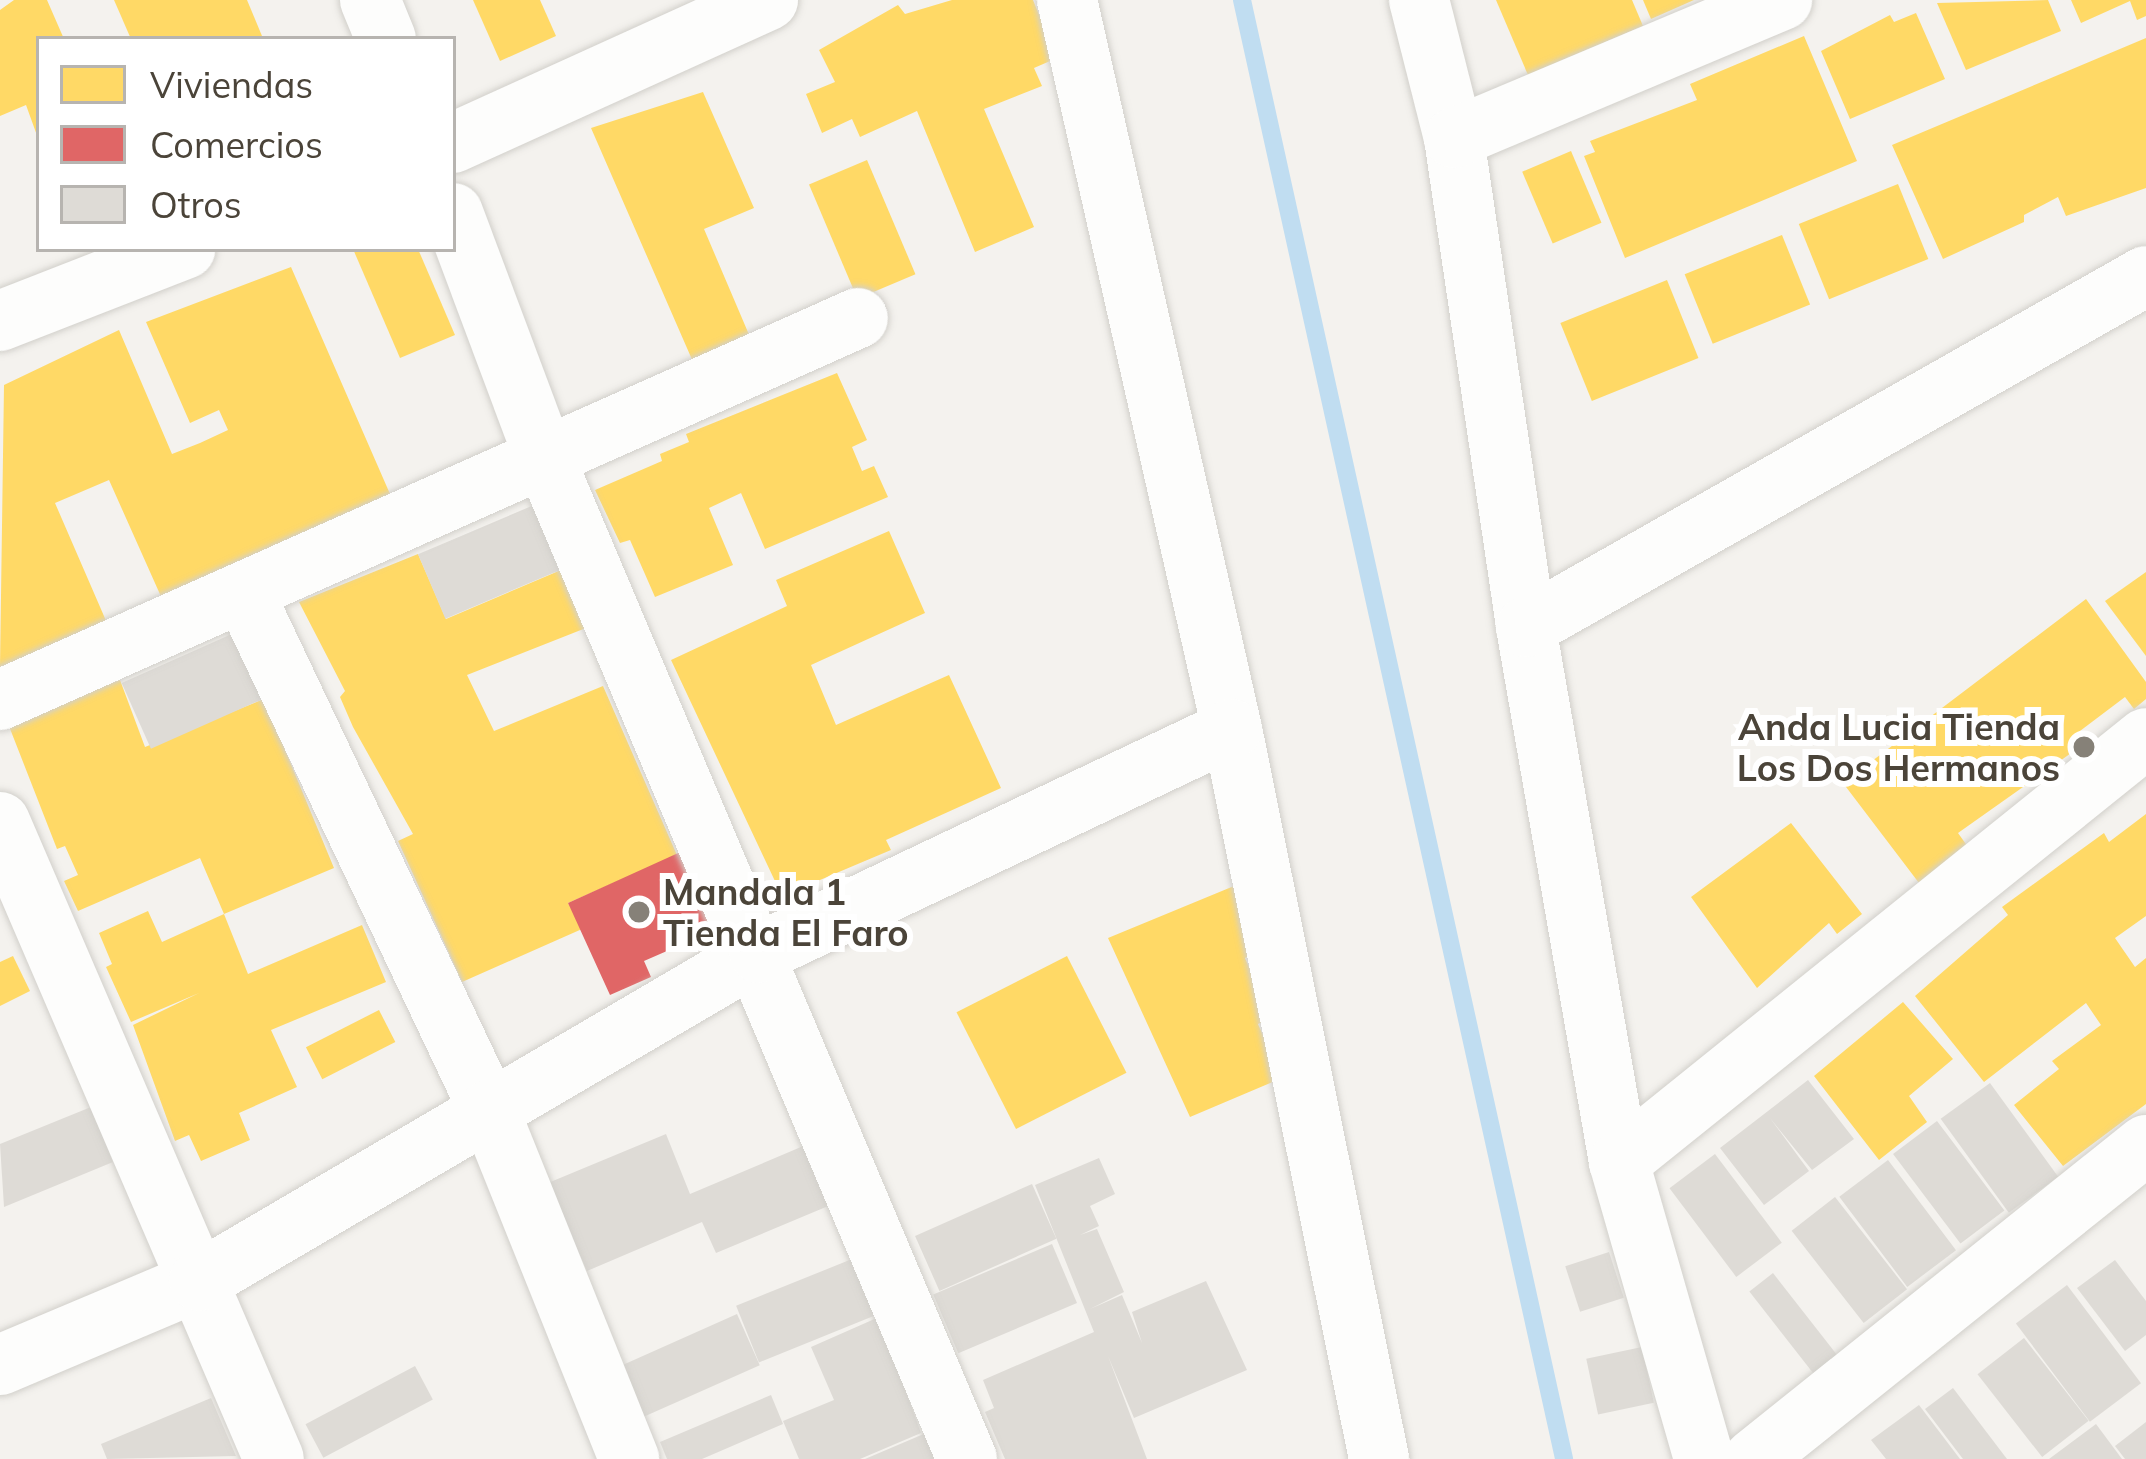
<!DOCTYPE html>
<style>
body{margin:0}
#map{position:relative;width:2146px;height:1459px;overflow:hidden;background:#f4f2ee;font-family:Mulish,sans-serif}
div>[style]{position:absolute}
[style*='--x']{left:calc(var(--x)*1px);top:calc(var(--y)*1px);width:calc(var(--w)*1px);rotate:calc(var(--a)*1deg)}
.homes>*{inset:0;background:#ffd966;transform-origin:0 0}
.shops>*{inset:0;background:#e06666}
.stream>*{height:18px;margin:-9px;padding:0 9px;transform-origin:9px;border-radius:9px;background:#c0ddf1}
.building>*{inset:0;background:#dedbd6;transform-origin:0 0}
.roads{filter:drop-shadow(0 0 3px #d2d0cb) drop-shadow(0 0 3px #d2d0cb)}
.street>*{height:60px;margin:-30px;padding:0 30px;transform-origin:30px;border-radius:30px;background:#fdfdfc}
.dots>*{width:33px;height:33px;translate:-50% -50%;box-sizing:border-box;border:6px solid #fff;border-radius:50%}
span{translate:-50% -50%;white-space:nowrap;text-align:center;line-height:1.15;-webkit-text-stroke:12px #fff;paint-order:stroke}
.poi-label{font-size:36px;color:#4b4439;font-weight:700}
.right{translate:-100% -50%;text-align:right}
.left{translate:0 -50%;text-align:left}
.legend{position:absolute;left:36px;top:36px;width:420px;height:216px;box-sizing:border-box;background:#fff;border:3px solid #b7b4b0;margin:0;padding:15px 21px;list-style:none;font-size:36px;color:#4b4439}
.legend li{display:flex;align-items:center;gap:24px;height:60px}
.legend b{width:60px;border:3px solid #b7b4b0}
</style>
<div id="map">
<div class="homes">
<i style="clip-path:polygon(14px 0,47px 0,64px 39px,39px 39px,39px 141px,26px 105px,0 116px,0 10px)"></i>
<i style="clip-path:polygon(114px 0,247px 0,262px 36px,131px 39px)"></i>
<i style="clip-path:polygon(473px 0,540px 0,556px 36px,500px 61px)"></i>
<i style="clip-path:polygon(952px 0,1033px 0,1057px 58px,1034px 68px,1042px 86px,984px 109px,1034px 227px,975px 252px,917px 111px,860px 137px,852px 119px,822px 133px,806px 94px,835px 82px,819px 50px,898px 5px,905px 14px)"></i>
<i style="clip-path:polygon(1496px 0,1632px 0,1643px 26px,1528px 75px)"></i>
<i style="clip-path:polygon(1643px 0,1694px 0,1651px 19px)"></i>
<i style="clip-path:polygon(2048px 0,2061px 31px,1966px 70px,1937px 3px)"></i>
<i style="clip-path:polygon(2071px 0,2146px 0,2146px 16px,2137px 20px,2130px 1px,2081px 23px)"></i>
<i style="clip-path:polygon(1916px 13px,1945px 79px,1850px 119px,1821px 51px,1890px 15px,1894px 22px)"></i>
<i style="clip-path:polygon(1804px 36px,1857px 161px,1625px 258px,1584px 156px,1595px 152px,1590px 141px,1697px 100px,1690px 84px)"></i>
<i style="clip-path:polygon(2146px 38px,2146px 188px,2066px 216px,2058px 197px,2024px 215px,2024px 222px,1943px 259px,1892px 145px)"></i>
<i style="clip-path:polygon(703px 92px,754px 208px,704px 229px,753px 344px,697px 371px,591px 128px)"></i>
<i style="left:1571px;top:151px;width:78px;height:53px;rotate:67deg"></i>
<i style="left:867px;top:160px;width:124px;height:63px;rotate:67deg"></i>
<i style="left:1898px;top:184px;width:81px;height:107px;rotate:68deg"></i>
<i style="left:1782px;top:235px;width:75px;height:105px;rotate:68deg"></i>
<i style="clip-path:polygon(353px 249px,418px 249px,455px 335px,400px 358px)"></i>
<i style="clip-path:polygon(291px 267px,390px 494px,163px 601px,109px 480px,55px 503px,107px 623px,0 667px,4px 385px,119px 330px,172px 454px,200px 443px,228px 430px,219px 410px,190px 423px,146px 322px)"></i>
<i style="left:1667px;top:280px;width:84px;height:115px;rotate:68deg"></i>
<i style="clip-path:polygon(837px 373px,867px 440px,852px 447px,862px 471px,874px 466px,888px 497px,765px 549px,741px 493px,709px 508px,733px 565px,655px 597px,630px 540px,620px 543px,595px 490px,662px 461px,660px 454px,689px 442px,686px 434px)"></i>
<i style="clip-path:polygon(889px 531px,925px 613px,811px 665px,836px 725px,949px 675px,1001px 788px,886px 840px,891px 850px,782px 896px,671px 660px,787px 606px,776px 580px)"></i>
<i style="clip-path:polygon(418px 554px,446px 619px,561px 570px,591px 626px,467px 675px,494px 731px,603px 686px,677px 855px,568px 903px,582px 929px,462px 982px,398px 841px,413px 834px,353px 727px,340px 697px,345px 691px,299px 602px)"></i>
<i style="clip-path:polygon(2146px 572px,2146px 656px,2105px 601px)"></i>
<i style="clip-path:polygon(2086px 599px,2146px 682px,2146px 699px,2134px 709px,2125px 697px,2076px 734px,2084px 744px,1958px 833px,1968px 847px,1919px 883px,1843px 783px)"></i>
<i style="clip-path:polygon(120px 680px,145px 747px,264px 699px,334px 868px,224px 914px,200px 858px,78px 911px,64px 881px,78px 875px,65px 846px,57px 849px,7px 721px)"></i>
<i style="clip-path:polygon(2146px 814px,2146px 916px,2115px 938px,2135px 967px,2146px 958px,2146px 1104px,2063px 1166px,2014px 1105px,2059px 1069px,2052px 1061px,2101px 1025px,2086px 1003px,1984px 1082px,1915px 996px,2008px 915px,2002px 907px,2104px 833px,2109px 842px)"></i>
<i style="clip-path:polygon(1791px 823px,1862px 914px,1837px 934px,1829px 923px,1757px 988px,1691px 897px)"></i>
<i style="clip-path:polygon(1234px 886px,1261px 950px,1245px 958px,1271px 1017px,1258px 1024px,1282px 1078px,1190px 1117px,1108px 938px)"></i>
<i style="clip-path:polygon(148px 911px,162px 942px,224px 914px,248px 974px,362px 925px,386px 982px,271px 1030px,297px 1087px,239px 1113px,250px 1140px,201px 1161px,189px 1135px,175px 1141px,133px 1025px,199px 993px,131px 1022px,106px 967px,112px 964px,99px 933px)"></i>
<i style="clip-path:polygon(13px 956px,30px 991px,0 1006px,0 962px)"></i>
<i style="left:1067px;top:956px;width:131px;height:124px;rotate:63deg"></i>
<i style="clip-path:polygon(1903px 1002px,1953px 1059px,1909px 1096px,1927px 1122px,1879px 1160px,1814px 1076px)"></i>
<i style="left:379px;top:1010px;width:36px;height:82px;rotate:63deg"></i>
</div>
<div class="shops">
<i style="clip-path:polygon(687px 849px,722px 927px,644px 961px,651px 977px,610px 995px,568px 903px)"></i>
</div>
<div class="stream">
<i style="--x:1242;--y:0;--w:1494;--a:77.55"></i>
</div>
<div class="building">
<i style="left:534px;top:505px;width:70px;height:126px;rotate:67deg"></i>
<i style="left:234px;top:633px;width:72px;height:123px;rotate:66deg"></i>
<i style="clip-path:polygon(1808px 1080px,1854px 1139px,1812px 1170px,1770px 1118px,1809px 1171px,1764px 1205px,1720px 1148px)"></i>
<i style="left:1990px;top:1083px;width:116px;height:61px;rotate:54deg"></i>
<i style="clip-path:polygon(91px 1107px,113px 1162px,4px 1207px,0 1144px)"></i>
<i style="left:1937px;top:1121px;width:112px;height:55px;rotate:53deg"></i>
<i style="clip-path:polygon(666px 1134px,690px 1194px,808px 1144px,833px 1204px,716px 1253px,702px 1222px,587px 1271px,548px 1183px)"></i>
<i style="left:1715px;top:1154px;width:111px;height:57px;rotate:53deg"></i>
<i style="clip-path:polygon(1099px 1158px,1115px 1194px,1090px 1206px,1099px 1226px,1080px 1235px,1097px 1229px,1124px 1292px,1090px 1309px,1122px 1295px,1142px 1343px,1132px 1312px,1206px 1281px,1247px 1370px,1134px 1418px,1108px 1356px,1147px 1459px,1005px 1459px,985px 1412px,994px 1408px,983px 1380px,1094px 1332px,1035px 1185px)"></i>
<i style="left:1888px;top:1160px;width:113px;height:61px;rotate:53deg"></i>
<i style="left:1032px;top:1184px;width:60px;height:128px;rotate:66deg"></i>
<i style="left:1835px;top:1197px;width:117px;height:55px;rotate:52deg"></i>
<i style="left:1052px;top:1244px;width:64px;height:129px;rotate:67deg"></i>
<i style="left:1609px;top:1252px;width:48px;height:46px;rotate:72deg"></i>
<i style="left:852px;top:1259px;width:61px;height:125px;rotate:68deg"></i>
<i style="clip-path:polygon(2115px 1260px,2146px 1301px,2146px 1335px,2125px 1351px,2077px 1288px)"></i>
<i style="left:1773px;top:1273px;width:120px;height:30px;rotate:52deg"></i>
<i style="left:2067px;top:1285px;width:123px;height:64px;rotate:53deg"></i>
<i style="left:737px;top:1314px;width:56px;height:127px;rotate:66deg"></i>
<i style="clip-path:polygon(879px 1317px,921px 1433px,860px 1459px,799px 1459px,783px 1421px,834px 1400px,811px 1347px)"></i>
<i style="left:2024px;top:1338px;width:105px;height:59px;rotate:52deg"></i>
<i style="left:1642px;top:1347px;width:57px;height:57px;rotate:78deg"></i>
<i style="left:415px;top:1366px;width:38px;height:124px;rotate:62deg"></i>
<i style="clip-path:polygon(1953px 1388px,2007px 1459px,1963px 1459px,1925px 1409px)"></i>
<i style="clip-path:polygon(771px 1395px,783px 1424px,702px 1459px,667px 1459px,660px 1442px)"></i>
<i style="clip-path:polygon(211px 1398px,236px 1456px,107px 1459px,101px 1444px)"></i>
<i style="clip-path:polygon(1919px 1405px,1960px 1459px,1886px 1459px,1871px 1440px)"></i>
<i style="clip-path:polygon(2146px 1422px,2146px 1459px,2125px 1459px,2115px 1446px)"></i>
<i style="clip-path:polygon(2096px 1424px,2122px 1459px,2049px 1459px)"></i>
<i style="clip-path:polygon(926px 1433px,937px 1459px,865px 1459px)"></i>
</div>
<div class="roads">
<div class="street">
<i style="--x:370;--y:0;--w:42;--a:67.7"></i>
<i style="--x:1067;--y:0;--w:747;--a:77.25"></i>
<i style="--x:1232;--y:729;--w:745;--a:78.61"></i>
<i style="--x:1419;--y:0;--w:142;--a:75.8"></i>
<i style="--x:1454;--y:138;--w:494;--a:81.6"></i>
<i style="--x:1526;--y:627;--w:543;--a:80.14"></i>
<i style="--x:1619;--y:1162;--w:309;--a:74"></i>
<i style="--x:1454;--y:138;--w:356;--a:-22.8"></i>
<i style="--x:453;--y:143;--w:346;--a:-24.4"></i>
<i style="--x:453;--y:213;--w:263;--a:69.5"></i>
<i style="--x:545;--y:459;--w:1085;--a:67.12"></i>
<i style="--x:0;--y:321;--w:199;--a:-21.3"></i>
<i style="--x:245;--y:595;--w:570;--a:64.65"></i>
<i style="--x:489;--y:1110;--w:376;--a:68.1"></i>
<i style="--x:1526;--y:627;--w:712;--a:-29.52"></i>
<i style="--x:0;--y:700;--w:939;--a:-24"></i>
<i style="--x:0;--y:822;--w:693;--a:66.73"></i>
<i style="--x:1619;--y:1162;--w:676;--a:-38.82"></i>
<i style="--x:0;--y:1365;--w:216;--a:-22.9"></i>
<i style="--x:199;--y:1281;--w:649;--a:-30.36"></i>
<i style="--x:759;--y:953;--w:523;--a:-25.34"></i>
<i style="--x:1754;--y:1459;--w:502;--a:-38.7"></i>
</div>
</div>
<div class="dots">
<i style="left:2084px;top:747px;background:#868178"></i>
<i style="left:639px;top:912px;background:#868178"></i>
</div>
<div class="poi-label">
<span class="right" style="left:2060px;top:747px">Anda Lucia Tienda<br>Los Dos Hermanos</span>
<span class="left" style="left:663px;top:912px">Mandala 1<br>Tienda El Faro</span>
</div>
<ul class="legend">
<li><b style="height:33px;background:#ffd966"></b>Viviendas</li>
<li><b style="height:33px;background:#e06666"></b>Comercios</li>
<li><b style="height:33px;background:#dedbd6"></b>Otros</li>
</ul>
</div>
